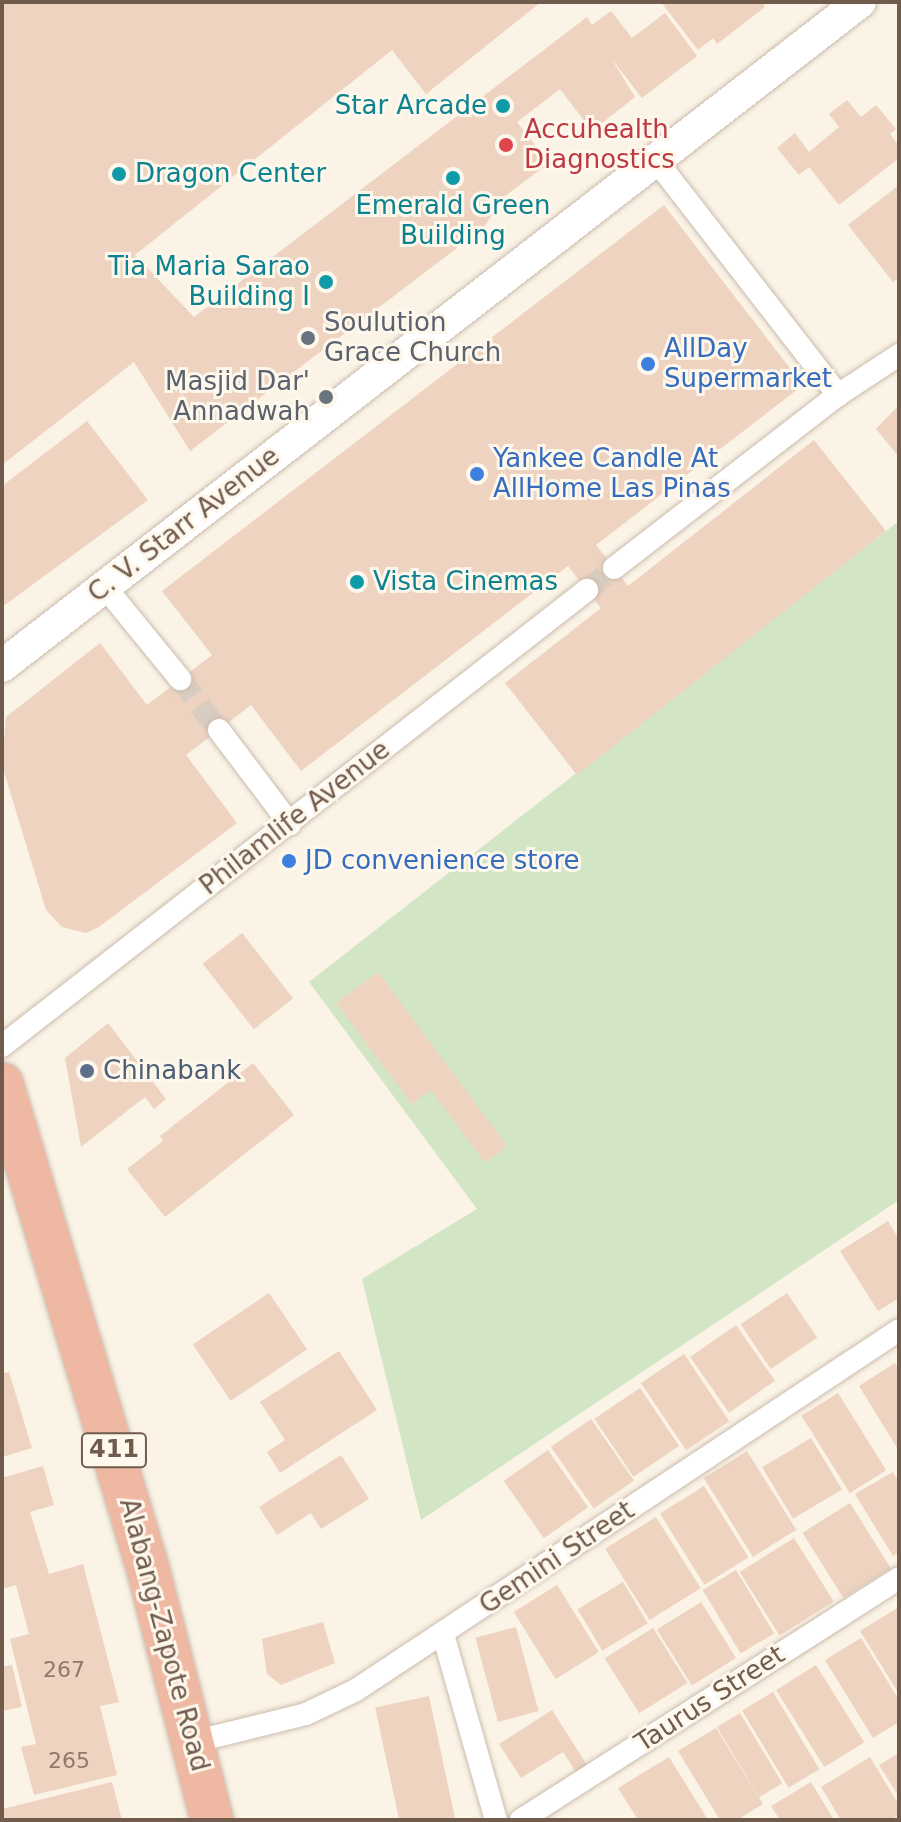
<!DOCTYPE html>
<style>
body{margin:0}
#map{position:relative;width:901px;height:1822px;overflow:hidden;background:#faf3e6;font-family:"DejaVu Sans",sans-serif}
div>[style]{position:absolute}
[style*='--x']{left:calc(var(--x)*1px);top:calc(var(--y)*1px);width:calc(var(--w)*1px);rotate:calc(var(--a)*1deg)}
.green>*{inset:0;background:#d2e6c6}
.building>*{inset:0;background:#edd3c0;transform-origin:0 0}
.street-tunnel>*{height:22px;margin-top:-11px;transform-origin:0;background:repeating-linear-gradient(90deg,#d8cdc0 0 22px,transparent 0 33px)}
.roads{filter:drop-shadow(0 0 2px #cbbbad) drop-shadow(0 0 2px #cbbbad)}
.street>*{height:22px;margin:-11px;padding:0 11px;transform-origin:11px;border-radius:11px;background:#fff}
.secondary>*{height:32px;margin:-16px;padding:0 16px;transform-origin:16px;border-radius:16px;background:#fff}
.highway>*{height:42px;margin:-21px;padding:0 21px;transform-origin:21px;border-radius:21px;background:#eeb8a2}
.dots>*{width:22px;height:22px;translate:-50% -50%;box-sizing:border-box;border:4px solid #fdf7ec;border-radius:50%}
span{translate:-50% -50%;white-space:nowrap;text-align:center;line-height:1.15;-webkit-text-stroke:6px #fdf7ec;paint-order:stroke}
.number-label{font-size:22px;color:#90796a}
.number-label span{-webkit-text-stroke-width:0}
.shield-label span{padding:2px 6px;background:#fdf7ec;border:2px solid;border-radius:6px;-webkit-text-stroke-width:0}
.shield-label{font-size:24px;color:#715b4d;font-weight:700}
.culture-label{font-size:26px;color:#0d838f}
.right{translate:-100% -50%;text-align:right}
.left{translate:0 -50%;text-align:left}
.health-label{font-size:26px;color:#be3a42}
.worship-label{font-size:26px;color:#5b616d}
.shop-label{font-size:26px;color:#366cbe}
.street-label{font-size:26px;color:#715b4d}
.service-label{font-size:26px;color:#4e5e75}
.frame{position:absolute;inset:0;border:4px solid #715b4d;pointer-events:none}
</style>
<div id="map">
<div class="green">
<i style="clip-path:polygon(899px 521px,899px 1200px,421px 1520px,362px 1279px,477px 1209px,309px 982px)"></i>
</div>
<div class="building">
<i style="clip-path:polygon(2px 2px,541px 2px,426px 94px,392px 50px,135px 255px,194px 317px,587px 17px,592px 25px,611px 11px,632px 38px,665px 13px,697px 56px,642px 98px,611px 58px,635px 97px,592px 131px,560px 89px,517px 122px,549px 163px,505px 196px,484px 227px,453px 243px,457px 248px,190px 451px,134px 362px,2px 465px)"></i>
<i style="clip-path:polygon(661px 2px,762px 2px,765px 7px,717px 44px,713px 38px,698px 50px)"></i>
<i style="clip-path:polygon(847px 100px,861px 117px,876px 105px,896px 129px,890px 134px,899px 146px,899px 158px,839px 205px,809px 167px,799px 175px,777px 148px,795px 133px,809px 152px,839px 127px,829px 114px)"></i>
<i style="clip-path:polygon(899px 185px,899px 277px,893px 282px,848px 225px)"></i>
<i style="clip-path:polygon(664px 205px,803px 385px,596px 545px,628px 586px,814px 440px,886px 531px,577px 775px,505px 683px,601px 608px,568px 566px,301px 771px,251px 705px,186px 755px,237px 823px,99px 927px,86px 933px,62px 927px,46px 910px,2px 765px,6px 717px,100px 643px,147px 705px,212px 655px,162px 591px)"></i>
<i style="clip-path:polygon(899px 405px,899px 457px,876px 429px)"></i>
<i style="clip-path:polygon(87px 421px,148px 500px,2px 607px,2px 486px)"></i>
<i style="left:242px;top:933px;width:83px;height:50px;rotate:52deg"></i>
<i style="clip-path:polygon(378px 972px,507px 1146px,485px 1163px,431px 1090px,412px 1104px,336px 1003px)"></i>
<i style="clip-path:polygon(108px 1023px,166px 1099px,154px 1109px,145px 1097px,81px 1147px,65px 1058px)"></i>
<i style="clip-path:polygon(253px 1063px,294px 1115px,165px 1217px,127px 1169px,163px 1141px,160px 1136px)"></i>
<i style="clip-path:polygon(888px 1221px,899px 1239px,899px 1298px,878px 1311px,840px 1251px)"></i>
<i style="left:269px;top:1293px;width:68px;height:92px;rotate:56deg"></i>
<i style="left:787px;top:1293px;width:54px;height:56px;rotate:56deg"></i>
<i style="left:736px;top:1325px;width:68px;height:56px;rotate:55deg"></i>
<i style="clip-path:polygon(339px 1351px,377px 1410px,280px 1473px,267px 1452px,285px 1440px,260px 1402px)"></i>
<i style="left:684px;top:1354px;width:81px;height:52px;rotate:56deg"></i>
<i style="clip-path:polygon(895px 1363px,899px 1370px,899px 1451px,859px 1386px)"></i>
<i style="clip-path:polygon(9px 1372px,32px 1448px,2px 1457px,2px 1374px)"></i>
<i style="left:640px;top:1388px;width:70px;height:55px;rotate:56deg"></i>
<i style="left:838px;top:1393px;width:91px;height:43px;rotate:58deg"></i>
<i style="left:591px;top:1419px;width:75px;height:49px;rotate:55deg"></i>
<i style="left:811px;top:1438px;width:60px;height:57px;rotate:59deg"></i>
<i style="left:548px;top:1450px;width:70px;height:54px;rotate:55deg"></i>
<i style="left:747px;top:1451px;width:93px;height:51px;rotate:58deg"></i>
<i style="clip-path:polygon(341px 1455px,369px 1499px,321px 1529px,311px 1513px,277px 1535px,259px 1507px)"></i>
<i style="clip-path:polygon(43px 1466px,54px 1505px,30px 1512px,49px 1574px,83px 1564px,119px 1702px,100px 1706px,117px 1775px,34px 1795px,21px 1747px,36px 1744px,10px 1639px,29px 1634px,16px 1585px,2px 1589px,2px 1478px)"></i>
<i style="clip-path:polygon(893px 1472px,899px 1482px,899px 1552px,893px 1556px,855px 1494px)"></i>
<i style="left:704px;top:1486px;width:84px;height:52px;rotate:58deg"></i>
<i style="left:850px;top:1503px;width:77px;height:56px;rotate:58deg"></i>
<i style="left:656px;top:1517px;width:84px;height:60px;rotate:58deg"></i>
<i style="left:794px;top:1538px;width:75px;height:64px;rotate:58deg"></i>
<i style="left:736px;top:1570px;width:74px;height:39px;rotate:59deg"></i>
<i style="left:623px;top:1582px;width:48px;height:53px;rotate:59deg"></i>
<i style="left:557px;top:1585px;width:79px;height:51px;rotate:58deg"></i>
<i style="left:701px;top:1602px;width:66px;height:52px;rotate:58deg"></i>
<i style="clip-path:polygon(899px 1607px,899px 1694px,860px 1631px)"></i>
<i style="clip-path:polygon(323px 1622px,335px 1663px,281px 1685px,267px 1674px,262px 1639px)"></i>
<i style="left:516px;top:1627px;width:87px;height:42px;rotate:75deg"></i>
<i style="left:653px;top:1628px;width:65px;height:57px;rotate:58deg"></i>
<i style="clip-path:polygon(861px 1638px,899px 1700px,899px 1722px,873px 1738px,825px 1660px)"></i>
<i style="clip-path:polygon(12px 1665px,22px 1707px,2px 1711px,2px 1667px)"></i>
<i style="left:816px;top:1665px;width:91px;height:47px;rotate:58deg"></i>
<i style="left:773px;top:1692px;width:90px;height:36px;rotate:59deg"></i>
<i style="left:429px;top:1696px;width:125px;height:55px;rotate:78deg"></i>
<i style="clip-path:polygon(552px 1710px,587px 1765px,576px 1772px,563px 1752px,521px 1778px,499px 1744px)"></i>
<i style="left:740px;top:1713px;width:82px;height:27px;rotate:59deg"></i>
<i style="clip-path:polygon(716px 1728px,763px 1804px,737px 1820px,720px 1820px,678px 1751px)"></i>
<i style="clip-path:polygon(899px 1753px,899px 1797px,879px 1765px)"></i>
<i style="clip-path:polygon(669px 1757px,708px 1820px,638px 1820px,618px 1788px)"></i>
<i style="clip-path:polygon(870px 1757px,899px 1805px,899px 1815px,890px 1820px,841px 1820px,821px 1787px)"></i>
<i style="clip-path:polygon(112px 1782px,122px 1820px,5px 1820px,2px 1809px)"></i>
<i style="clip-path:polygon(811px 1782px,834px 1820px,780px 1820px,771px 1806px)"></i>
</div>
<div class="street-tunnel">
<i style="--x:587;--y:590;--w:35;--a:-39"></i>
<i style="--x:180;--y:679;--w:64;--a:52.6"></i>
</div>
<div class="roads">
<div class="street">
<i style="--x:655;--y:159;--w:299;--a:52.2"></i>
<i style="--x:614;--y:568;--w:283;--a:-37.7"></i>
<i style="--x:838;--y:395;--w:73;--a:-33.3"></i>
<i style="--x:105;--y:587;--w:119;--a:50.8"></i>
<i style="--x:219;--y:730;--w:118;--a:52.9"></i>
<i style="--x:2;--y:1046;--w:742;--a:-37.94"></i>
<i style="--x:443;--y:1634;--w:193;--a:74.1"></i>
<i style="--x:193;--y:1742;--w:116;--a:-13.9"></i>
<i style="--x:306;--y:1714;--w:55;--a:-25.6"></i>
<i style="--x:356;--y:1690;--w:651;--a:-33.54"></i>
<i style="--x:521;--y:1820;--w:449;--a:-32.6"></i>
</div>
<div class="secondary">
<i style="--x:2;--y:666;--w:1085;--a:-37.74"></i>
</div>
<div class="highway">
<i style="--x:2;--y:1084;--w:506;--a:73.25"></i>
<i style="--x:148;--y:1569;--w:259;--a:75.7"></i>
</div>
</div>
<div class="dots">
<i style="left:503px;top:106px;background:#0f9aa8"></i>
<i style="left:506px;top:145px;background:#e0444e"></i>
<i style="left:119px;top:174px;background:#0f9aa8"></i>
<i style="left:453px;top:178px;background:#0f9aa8"></i>
<i style="left:326px;top:282px;background:#0f9aa8"></i>
<i style="left:308px;top:338px;background:#6b7280"></i>
<i style="left:648px;top:364px;background:#3f7fe0"></i>
<i style="left:326px;top:397px;background:#6b7280"></i>
<i style="left:477px;top:474px;background:#3f7fe0"></i>
<i style="left:357px;top:582px;background:#0f9aa8"></i>
<i style="left:289px;top:861px;background:#3f7fe0"></i>
<i style="left:87px;top:1071px;background:#5c6f8a"></i>
</div>
<div class="number-label">
<span style="left:64px;top:1670px">267</span>
<span style="left:69px;top:1761px">265</span>
</div>
<div class="shield-label">
<span style="left:114px;top:1450px">411</span>
</div>
<div class="culture-label">
<span class="right" style="left:487px;top:106px">Star Arcade</span>
<span class="left" style="left:135px;top:174px">Dragon Center</span>
<span style="left:453px;top:221px">Emerald Green<br>Building</span>
<span class="right" style="left:310px;top:282px">Tia Maria Sarao<br>Building I</span>
<span class="left" style="left:373px;top:582px">Vista Cinemas</span>
</div>
<div class="health-label">
<span class="left" style="left:524px;top:145px">Accuhealth<br>Diagnostics</span>
</div>
<div class="worship-label">
<span class="left" style="left:324px;top:338px">Soulution<br>Grace Church</span>
<span class="right" style="left:310px;top:397px">Masjid Dar'<br>Annadwah</span>
</div>
<div class="shop-label">
<span class="left" style="left:664px;top:364px">AllDay<br>Supermarket</span>
<span class="left" style="left:493px;top:474px">Yankee Candle At<br>AllHome Las Pinas</span>
<span class="left" style="left:305px;top:861px">JD convenience store</span>
</div>
<div class="street-label">
<span style="left:184px;top:525px;rotate:-38deg">C. V. Starr Avenue</span>
<span style="left:295px;top:818px;rotate:-38deg">Philamlife Avenue</span>
<span style="left:557px;top:1558px;rotate:-34deg">Gemini Street</span>
<span style="left:164px;top:1635px;rotate:75deg">Alabang-Zapote Road</span>
<span style="left:710px;top:1699px;rotate:-33deg">Taurus Street</span>
</div>
<div class="service-label">
<span class="left" style="left:103px;top:1071px">Chinabank</span>
</div>
<div class="frame"></div>
</div>
